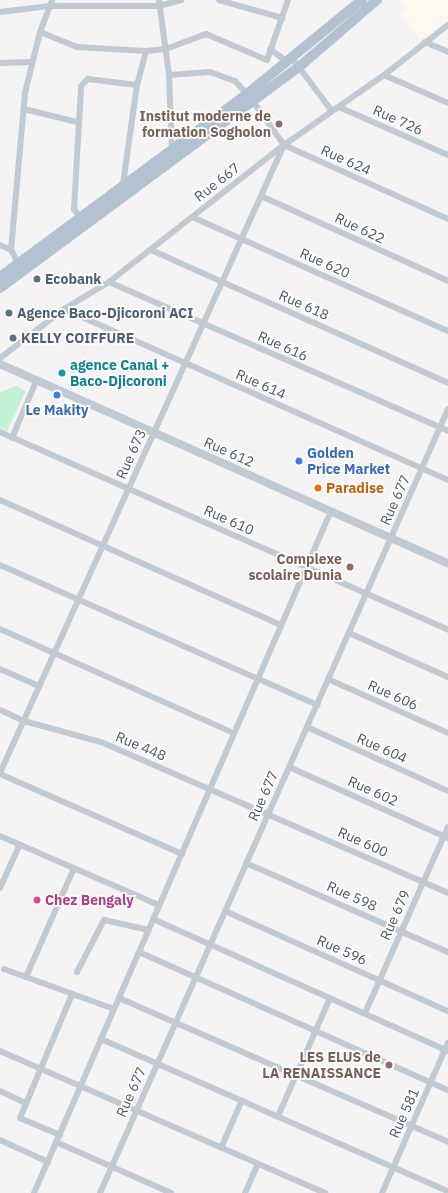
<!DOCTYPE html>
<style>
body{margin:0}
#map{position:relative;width:448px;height:1193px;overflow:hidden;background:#f5f3f3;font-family:"IBM Plex Sans",sans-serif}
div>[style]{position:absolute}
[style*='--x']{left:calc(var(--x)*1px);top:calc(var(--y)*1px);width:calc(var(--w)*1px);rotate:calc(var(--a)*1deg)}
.commercial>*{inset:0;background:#fdf9ef}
.green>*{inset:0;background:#c3f1d5}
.minor>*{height:6px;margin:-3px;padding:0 3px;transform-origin:3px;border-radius:3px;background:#c1cad2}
.tertiary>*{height:8px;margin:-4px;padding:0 4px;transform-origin:4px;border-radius:4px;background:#c1cad2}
.primary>*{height:10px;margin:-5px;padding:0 5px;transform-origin:5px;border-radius:5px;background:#b3c2d1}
.dots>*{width:11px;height:11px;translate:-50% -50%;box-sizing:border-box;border:2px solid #fff;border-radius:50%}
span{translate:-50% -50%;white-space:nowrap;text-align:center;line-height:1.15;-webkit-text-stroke:3.5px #fff;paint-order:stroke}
.education-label{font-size:14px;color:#785e54;font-weight:700}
.right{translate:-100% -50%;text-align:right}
.street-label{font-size:14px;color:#4a5661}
.service-label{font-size:14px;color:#4e5e75;font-weight:700}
.left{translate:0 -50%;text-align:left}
.culture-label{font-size:14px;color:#0d838f;font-weight:700}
.shop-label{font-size:14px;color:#366cbe;font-weight:700}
.food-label{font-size:14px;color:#c56008;font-weight:700}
.hotel-label{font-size:14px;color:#b23c85;font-weight:700}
</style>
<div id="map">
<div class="commercial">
<i style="clip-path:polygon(399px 0,448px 0,448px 20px,420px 39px,400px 15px,407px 8px)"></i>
</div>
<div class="green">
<i style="clip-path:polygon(16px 386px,26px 391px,7px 431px,0 428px,0 392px)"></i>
</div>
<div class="minor">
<i style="--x:159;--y:0;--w:76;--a:82.4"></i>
<i style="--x:169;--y:75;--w:77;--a:87.8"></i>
<i style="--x:219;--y:0;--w:66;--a:15.9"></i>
<i style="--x:0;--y:12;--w:50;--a:-6.8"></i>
<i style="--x:50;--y:6;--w:109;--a:0"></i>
<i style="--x:159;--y:6;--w:23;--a:-15"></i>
<i style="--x:40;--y:32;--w:40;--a:22"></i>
<i style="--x:77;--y:47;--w:69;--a:3.3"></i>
<i style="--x:146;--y:51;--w:20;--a:-6"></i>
<i style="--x:166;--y:49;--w:43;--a:-20.6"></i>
<i style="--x:206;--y:34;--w:66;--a:23.1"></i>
<i style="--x:267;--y:60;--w:64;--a:-70.7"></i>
<i style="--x:425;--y:42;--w:25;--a:23"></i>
<i style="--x:270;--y:49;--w:21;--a:37"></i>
<i style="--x:292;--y:58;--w:66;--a:53"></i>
<i style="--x:0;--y:63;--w:32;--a:-2"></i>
<i style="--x:169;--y:75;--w:41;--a:-4.2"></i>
<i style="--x:210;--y:72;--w:27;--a:20"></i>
<i style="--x:235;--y:81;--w:25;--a:48"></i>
<i style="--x:252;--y:100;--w:55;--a:54.6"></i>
<i style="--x:284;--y:145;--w:180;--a:24.3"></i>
<i style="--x:384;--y:75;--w:70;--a:23.6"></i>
<i style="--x:339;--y:107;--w:119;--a:23.8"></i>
<i style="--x:24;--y:109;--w:55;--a:13.8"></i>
<i style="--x:123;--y:184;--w:100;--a:-82"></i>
<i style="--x:137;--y:85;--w:35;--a:-75"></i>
<i style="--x:261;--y:196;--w:205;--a:24.4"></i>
<i style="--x:192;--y:217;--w:280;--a:24"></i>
<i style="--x:81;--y:219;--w:12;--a:-125"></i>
<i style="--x:74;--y:209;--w:123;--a:-86.7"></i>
<i style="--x:81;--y:86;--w:10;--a:-45"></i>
<i style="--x:88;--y:79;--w:49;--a:7"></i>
<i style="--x:0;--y:245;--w:12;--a:24"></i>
<i style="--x:11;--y:250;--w:18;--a:61"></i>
<i style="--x:11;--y:250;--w:158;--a:-84.9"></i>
<i style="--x:25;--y:93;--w:63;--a:-76.2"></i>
<i style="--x:40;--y:32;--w:34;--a:-69"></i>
<i style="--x:151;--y:250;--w:325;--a:24.1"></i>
<i style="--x:109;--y:282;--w:370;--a:23.7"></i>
<i style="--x:64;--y:309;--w:420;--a:24"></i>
<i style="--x:0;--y:358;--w:81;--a:-37.4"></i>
<i style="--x:64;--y:309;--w:52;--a:-31"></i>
<i style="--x:109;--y:282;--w:222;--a:-38.1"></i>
<i style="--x:284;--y:145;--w:122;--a:-35"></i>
<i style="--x:384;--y:75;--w:81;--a:-38"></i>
<i style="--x:0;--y:432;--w:490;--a:23.8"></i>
<i style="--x:12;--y:438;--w:64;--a:-67"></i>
<i style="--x:0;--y:500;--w:308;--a:24"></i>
<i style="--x:0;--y:565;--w:347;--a:23.8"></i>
<i style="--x:0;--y:629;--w:256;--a:24"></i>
<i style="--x:349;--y:633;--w:108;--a:24"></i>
<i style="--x:0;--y:669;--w:43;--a:23.6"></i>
<i style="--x:328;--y:679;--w:132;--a:24.2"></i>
<i style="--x:0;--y:710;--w:26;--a:25"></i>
<i style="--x:24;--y:721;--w:80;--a:15.3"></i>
<i style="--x:101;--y:742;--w:378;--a:23.5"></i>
<i style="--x:307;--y:727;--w:155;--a:24.4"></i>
<i style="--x:289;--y:767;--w:174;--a:24.1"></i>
<i style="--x:0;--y:773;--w:689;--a:-65.67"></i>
<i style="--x:0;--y:774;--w:199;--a:23.7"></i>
<i style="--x:0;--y:836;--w:173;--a:23.5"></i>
<i style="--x:246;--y:863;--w:221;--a:23.8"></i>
<i style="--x:0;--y:888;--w:48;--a:-65.6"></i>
<i style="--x:225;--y:911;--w:244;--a:24.2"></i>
<i style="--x:153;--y:919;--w:323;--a:24.1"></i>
<i style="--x:139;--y:952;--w:338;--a:24.1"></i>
<i style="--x:4;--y:969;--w:117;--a:20"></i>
<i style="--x:77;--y:972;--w:59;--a:-62.6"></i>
<i style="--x:104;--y:920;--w:46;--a:12.5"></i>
<i style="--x:26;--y:977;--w:119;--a:-66.2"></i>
<i style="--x:119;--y:998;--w:359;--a:23.6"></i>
<i style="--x:365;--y:1013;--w:204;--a:-66"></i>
<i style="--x:101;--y:1039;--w:379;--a:23.7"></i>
<i style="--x:0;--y:1051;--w:355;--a:23.6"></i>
<i style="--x:0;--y:1091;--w:29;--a:25"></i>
<i style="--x:278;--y:1116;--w:129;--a:-66.2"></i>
<i style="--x:60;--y:1135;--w:43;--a:-157"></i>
<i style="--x:20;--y:1118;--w:134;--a:-67.2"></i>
<i style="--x:0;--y:1140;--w:53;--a:24.6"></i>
<i style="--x:56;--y:1142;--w:126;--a:23.9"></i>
<i style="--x:221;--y:1148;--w:52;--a:-66.4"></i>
<i style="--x:34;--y:1193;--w:744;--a:-66.47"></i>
<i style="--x:100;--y:1193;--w:858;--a:-66.06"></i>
<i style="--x:245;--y:1193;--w:32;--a:-66"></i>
<i style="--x:382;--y:1193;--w:164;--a:-66.3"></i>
</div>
<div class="tertiary">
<i style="--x:0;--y:364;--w:490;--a:24"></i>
</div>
<div class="primary">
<i style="--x:0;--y:277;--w:307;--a:-36.5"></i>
<i style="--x:247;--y:94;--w:149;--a:-39.3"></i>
<i style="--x:0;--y:288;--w:372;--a:-36.5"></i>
<i style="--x:299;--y:67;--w:103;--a:-40.7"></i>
</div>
<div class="dots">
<i style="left:279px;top:124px;background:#8d6e63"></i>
<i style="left:37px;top:279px;background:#5c6f8a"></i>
<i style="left:9px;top:313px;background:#5c6f8a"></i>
<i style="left:13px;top:338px;background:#5c6f8a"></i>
<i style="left:62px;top:373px;background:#0f9aa8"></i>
<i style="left:57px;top:395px;background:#3f7fe0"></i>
<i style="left:299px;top:461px;background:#3f7fe0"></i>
<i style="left:318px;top:488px;background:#e8710a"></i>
<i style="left:350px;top:567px;background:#8d6e63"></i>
<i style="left:37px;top:900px;background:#d1479c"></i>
<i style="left:389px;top:1065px;background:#8d6e63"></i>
</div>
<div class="education-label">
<span class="right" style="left:271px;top:124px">Institut moderne de<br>formation Sogholon</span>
<span class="right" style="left:342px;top:567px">Complexe<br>scolaire Dunia</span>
<span class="right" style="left:381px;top:1065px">LES ELUS de<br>LA RENAISSANCE</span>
</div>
<div class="street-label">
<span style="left:398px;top:120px;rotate:24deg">Rue 726</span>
<span style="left:346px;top:160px;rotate:24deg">Rue 624</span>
<span style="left:217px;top:182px;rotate:-38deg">Rue 667</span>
<span style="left:360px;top:228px;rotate:25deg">Rue 622</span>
<span style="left:325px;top:263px;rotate:24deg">Rue 620</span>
<span style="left:304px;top:305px;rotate:24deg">Rue 618</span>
<span style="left:283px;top:346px;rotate:24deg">Rue 616</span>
<span style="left:261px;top:384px;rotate:24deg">Rue 614</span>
<span style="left:229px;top:452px;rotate:24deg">Rue 612</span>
<span style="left:131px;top:454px;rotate:-66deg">Rue 673</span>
<span style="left:395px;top:500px;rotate:-66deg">Rue 677</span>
<span style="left:229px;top:520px;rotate:24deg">Rue 610</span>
<span style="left:393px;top:695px;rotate:24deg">Rue 606</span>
<span style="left:141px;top:746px;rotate:23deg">Rue 448</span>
<span style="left:382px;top:748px;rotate:24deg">Rue 604</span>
<span style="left:373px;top:791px;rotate:24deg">Rue 602</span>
<span style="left:263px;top:796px;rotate:-66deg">Rue 677</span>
<span style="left:363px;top:842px;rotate:24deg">Rue 600</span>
<span style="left:352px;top:896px;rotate:24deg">Rue 598</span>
<span style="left:395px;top:915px;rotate:-66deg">Rue 679</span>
<span style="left:342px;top:950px;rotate:24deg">Rue 596</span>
<span style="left:131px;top:1092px;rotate:-66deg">Rue 677</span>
<span style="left:404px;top:1113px;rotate:-66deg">Rue 581</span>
</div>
<div class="service-label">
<span class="left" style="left:45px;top:279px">Ecobank</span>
<span class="left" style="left:17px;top:313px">Agence Baco-Djicoroni ACI</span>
<span class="left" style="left:21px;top:338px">KELLY COIFFURE</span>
</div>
<div class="culture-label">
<span class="left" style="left:70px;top:373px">agence Canal +<br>Baco-Djicoroni</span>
</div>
<div class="shop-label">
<span style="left:57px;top:410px">Le Makity</span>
<span class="left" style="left:307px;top:461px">Golden<br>Price Market</span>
</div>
<div class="food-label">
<span class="left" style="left:326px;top:488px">Paradise</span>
</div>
<div class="hotel-label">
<span class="left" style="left:45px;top:900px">Chez Bengaly</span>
</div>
</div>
